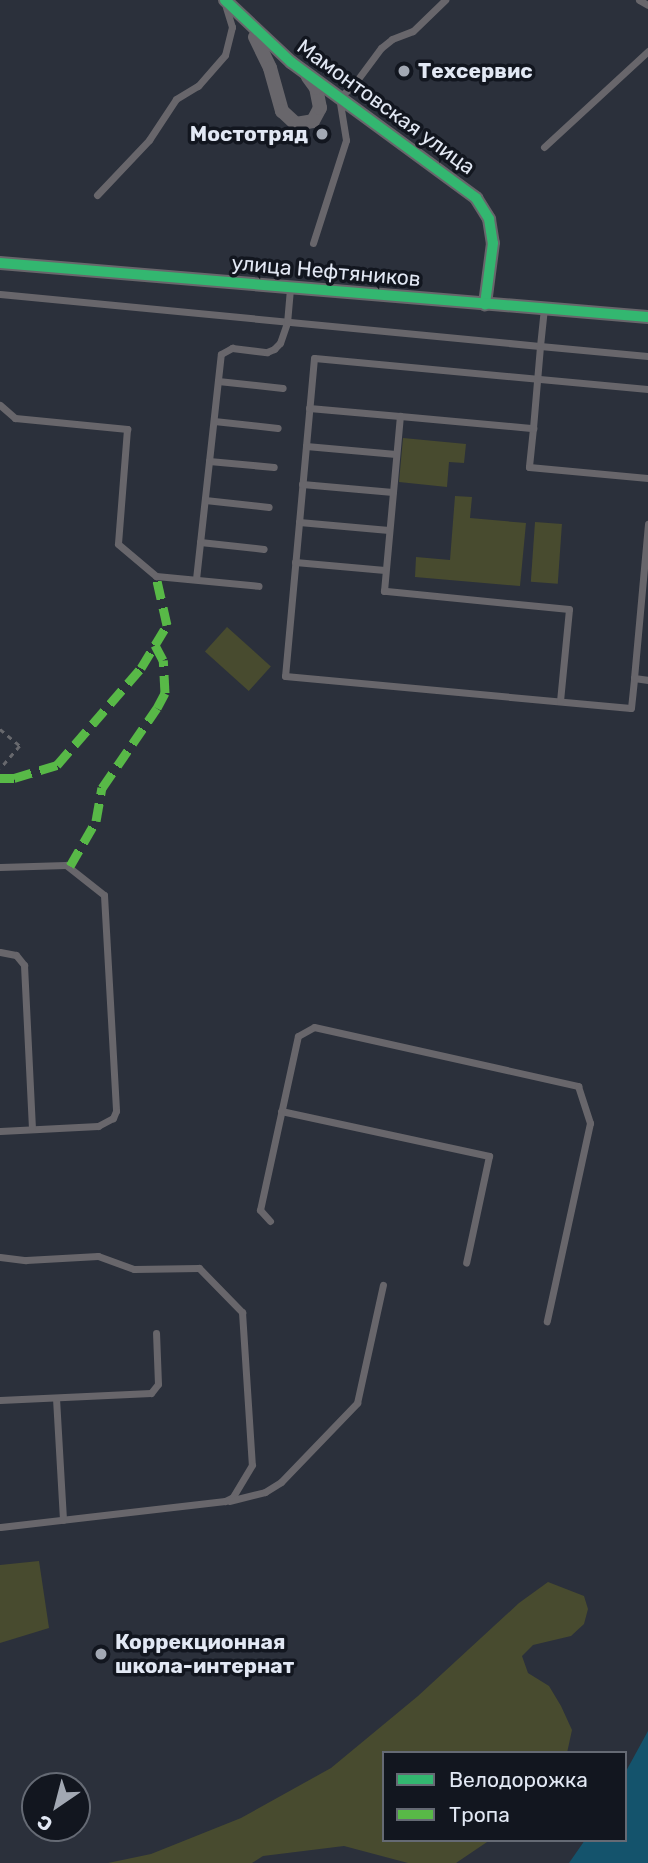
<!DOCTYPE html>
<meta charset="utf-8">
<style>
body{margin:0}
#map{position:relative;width:648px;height:1863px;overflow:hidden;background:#2b303b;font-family:Rubik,sans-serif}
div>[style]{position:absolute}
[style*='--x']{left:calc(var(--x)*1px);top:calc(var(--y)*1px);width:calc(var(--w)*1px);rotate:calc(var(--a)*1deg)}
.green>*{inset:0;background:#484b2f;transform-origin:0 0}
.water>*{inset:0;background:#14536c}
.path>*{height:2.5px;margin-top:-1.25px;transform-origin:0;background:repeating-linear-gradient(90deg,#67686d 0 5px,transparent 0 10px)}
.service>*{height:7px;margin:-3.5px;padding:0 3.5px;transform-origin:3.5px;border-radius:3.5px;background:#68666b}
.minor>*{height:14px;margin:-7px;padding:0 7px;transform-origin:7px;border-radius:7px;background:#68666b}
.quiet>*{height:9px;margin-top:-4.5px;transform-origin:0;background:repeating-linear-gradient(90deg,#58b947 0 18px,transparent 0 27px)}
.cycleway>*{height:10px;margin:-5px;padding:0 5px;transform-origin:5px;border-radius:5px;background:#33b770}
.dots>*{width:19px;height:19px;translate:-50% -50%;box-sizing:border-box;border:4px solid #12161f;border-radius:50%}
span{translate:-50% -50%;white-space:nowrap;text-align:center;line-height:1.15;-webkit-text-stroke:7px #12161f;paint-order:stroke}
.poi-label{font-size:21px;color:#e2e8f4;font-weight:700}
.left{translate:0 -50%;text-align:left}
.right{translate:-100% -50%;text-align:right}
.street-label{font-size:21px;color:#e2e8f4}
.legend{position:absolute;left:382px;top:1751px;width:245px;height:91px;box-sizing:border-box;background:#12161f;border:2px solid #656a74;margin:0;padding:9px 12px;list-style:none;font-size:21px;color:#e2e8f4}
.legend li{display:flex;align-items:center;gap:14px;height:35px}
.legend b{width:35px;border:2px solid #656a74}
.north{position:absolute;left:21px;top:1772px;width:70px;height:70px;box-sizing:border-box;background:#12161f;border:2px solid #656a74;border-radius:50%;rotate:215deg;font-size:19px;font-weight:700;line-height:28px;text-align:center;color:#e2e8f4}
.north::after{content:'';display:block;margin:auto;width:24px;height:32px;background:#a2a8b3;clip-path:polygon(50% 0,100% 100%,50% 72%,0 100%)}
</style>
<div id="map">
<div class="green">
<i style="clip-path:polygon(403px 438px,466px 444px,464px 463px,449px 462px,447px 487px,399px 482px)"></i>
<i style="clip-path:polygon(455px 496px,472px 497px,470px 518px,526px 523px,520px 586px,415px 577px,416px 557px,450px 560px)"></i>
<i style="left:535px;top:522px;width:27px;height:60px;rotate:4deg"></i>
<i style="left:227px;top:627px;width:59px;height:33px;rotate:42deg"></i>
<i style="clip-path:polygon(39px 1561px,49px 1628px,0 1643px,0 1565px)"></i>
<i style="clip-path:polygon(548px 1582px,584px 1596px,588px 1609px,584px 1624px,571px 1636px,533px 1645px,522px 1656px,528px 1673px,549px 1686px,561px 1706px,572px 1730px,567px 1753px,384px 1753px,384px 1840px,490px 1840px,456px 1863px,408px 1863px,344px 1846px,263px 1856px,252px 1863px,108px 1863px,151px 1854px,241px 1818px,331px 1768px,418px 1696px,519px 1603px)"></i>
</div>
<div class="water">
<i style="clip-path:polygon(648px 1731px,648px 1863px,569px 1863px,585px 1840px,625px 1840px,625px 1773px)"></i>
</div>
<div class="path">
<i style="--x:0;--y:729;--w:26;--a:40"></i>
<i style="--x:20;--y:746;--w:30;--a:131"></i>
</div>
<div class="service">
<i style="--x:639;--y:0;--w:10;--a:29"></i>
<i style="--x:544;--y:147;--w:142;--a:-42.7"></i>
<i style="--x:97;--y:195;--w:76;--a:-46.6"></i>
<i style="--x:149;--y:140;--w:49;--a:-56.6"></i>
<i style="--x:176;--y:99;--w:26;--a:-31"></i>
<i style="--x:198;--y:86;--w:41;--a:-48.9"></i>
<i style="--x:225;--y:55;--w:29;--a:-76"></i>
<i style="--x:232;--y:27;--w:21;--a:-107"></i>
<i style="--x:313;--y:243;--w:108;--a:-72.2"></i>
<i style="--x:346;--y:140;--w:44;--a:-99.2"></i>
<i style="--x:339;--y:97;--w:16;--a:-38"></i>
<i style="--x:352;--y:87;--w:49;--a:-53.4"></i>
<i style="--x:381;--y:48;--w:14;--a:-39"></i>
<i style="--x:392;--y:39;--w:22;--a:-21"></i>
<i style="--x:413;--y:31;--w:45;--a:-44.1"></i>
<i style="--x:0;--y:294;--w:542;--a:5.5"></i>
<i style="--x:540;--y:346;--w:38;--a:-84"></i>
<i style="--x:218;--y:381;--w:65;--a:6.1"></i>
<i style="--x:648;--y:389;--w:335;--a:-174.7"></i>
<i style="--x:314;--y:358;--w:319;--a:95.2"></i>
<i style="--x:285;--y:676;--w:347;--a:5.3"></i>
<i style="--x:631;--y:708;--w:30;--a:-84"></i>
<i style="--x:634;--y:678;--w:14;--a:8"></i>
<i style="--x:0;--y:405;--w:20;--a:41"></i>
<i style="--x:15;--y:418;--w:113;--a:5.6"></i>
<i style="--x:127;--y:429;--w:115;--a:94.5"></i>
<i style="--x:118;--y:544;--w:50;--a:40.1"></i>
<i style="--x:156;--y:576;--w:103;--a:5.5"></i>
<i style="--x:309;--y:408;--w:91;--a:5"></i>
<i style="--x:214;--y:421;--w:64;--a:6.2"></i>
<i style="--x:533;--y:428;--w:39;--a:96"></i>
<i style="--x:529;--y:467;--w:120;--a:5.3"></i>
<i style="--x:306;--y:446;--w:90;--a:5.1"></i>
<i style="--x:209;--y:461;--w:65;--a:5.3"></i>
<i style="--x:302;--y:484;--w:91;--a:5"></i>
<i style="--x:205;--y:500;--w:64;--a:6.2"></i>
<i style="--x:299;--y:522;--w:90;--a:5.1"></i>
<i style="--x:200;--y:542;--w:64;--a:6.2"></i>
<i style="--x:295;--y:562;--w:90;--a:5.1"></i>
<i style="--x:196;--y:579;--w:226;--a:-83.7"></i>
<i style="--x:221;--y:354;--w:13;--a:-29"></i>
<i style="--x:232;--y:348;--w:35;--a:7"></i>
<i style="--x:267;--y:352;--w:8;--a:-23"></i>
<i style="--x:274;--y:349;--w:8;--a:-45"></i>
<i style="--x:280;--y:343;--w:21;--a:-71"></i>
<i style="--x:287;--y:323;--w:36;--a:-85"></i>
<i style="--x:634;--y:678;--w:155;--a:-84.8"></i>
<i style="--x:560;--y:701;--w:92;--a:-84.4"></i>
<i style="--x:569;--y:609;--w:186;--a:-174.4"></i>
<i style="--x:384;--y:591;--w:176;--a:-84.8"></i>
<i style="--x:400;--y:416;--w:134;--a:5.2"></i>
<i style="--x:533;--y:428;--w:82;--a:-85.1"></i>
<i style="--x:540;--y:346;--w:108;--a:5.3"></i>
<i style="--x:0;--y:867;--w:66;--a:-1.7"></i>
<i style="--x:66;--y:865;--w:48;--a:38.3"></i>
<i style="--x:104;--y:895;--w:216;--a:86.8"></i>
<i style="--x:116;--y:1111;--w:8;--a:113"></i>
<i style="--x:113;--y:1118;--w:17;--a:152"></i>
<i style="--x:98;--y:1126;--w:98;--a:177.1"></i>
<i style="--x:0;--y:952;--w:16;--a:11"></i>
<i style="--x:16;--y:955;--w:13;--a:51"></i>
<i style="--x:24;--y:965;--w:164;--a:87.2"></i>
<i style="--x:281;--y:1111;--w:213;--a:12.2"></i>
<i style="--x:489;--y:1156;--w:109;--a:102.1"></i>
<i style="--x:270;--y:1221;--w:15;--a:-132"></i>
<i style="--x:260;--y:1210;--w:178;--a:-77.7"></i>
<i style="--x:298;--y:1036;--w:18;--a:-29"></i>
<i style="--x:314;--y:1027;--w:271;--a:12.6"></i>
<i style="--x:578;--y:1086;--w:39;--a:72"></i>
<i style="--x:590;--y:1123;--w:203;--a:102.3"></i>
<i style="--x:0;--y:1257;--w:26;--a:7"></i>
<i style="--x:26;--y:1260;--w:72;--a:-3.2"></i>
<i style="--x:98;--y:1256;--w:38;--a:20"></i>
<i style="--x:134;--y:1269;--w:65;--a:-0.9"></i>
<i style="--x:199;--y:1268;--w:62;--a:45.7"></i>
<i style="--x:242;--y:1312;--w:153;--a:86.3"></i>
<i style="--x:252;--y:1465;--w:37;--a:121"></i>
<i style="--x:233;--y:1497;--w:9;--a:153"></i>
<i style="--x:225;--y:1501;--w:226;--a:173.4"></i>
<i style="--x:56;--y:1398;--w:122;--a:86.7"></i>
<i style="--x:0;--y:1400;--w:151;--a:-2.7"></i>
<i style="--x:151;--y:1393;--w:11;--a:-52"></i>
<i style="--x:158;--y:1384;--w:51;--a:-92.2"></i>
<i style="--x:229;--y:1501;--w:37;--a:-14"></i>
<i style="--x:265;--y:1492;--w:19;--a:-32"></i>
<i style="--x:281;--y:1482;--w:110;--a:-46.1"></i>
<i style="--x:357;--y:1403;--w:121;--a:-77.6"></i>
</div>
<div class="minor">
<i style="--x:225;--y:0;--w:91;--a:43.2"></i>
<i style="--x:291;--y:62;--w:230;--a:36.3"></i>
<i style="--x:476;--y:198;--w:25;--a:58"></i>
<i style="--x:489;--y:219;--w:24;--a:81"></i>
<i style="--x:493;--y:243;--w:62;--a:97.5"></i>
<i style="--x:255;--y:37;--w:34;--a:64"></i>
<i style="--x:270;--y:68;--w:45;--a:74.4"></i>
<i style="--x:282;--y:111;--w:19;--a:43"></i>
<i style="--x:296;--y:124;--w:17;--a:-10"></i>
<i style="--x:313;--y:121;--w:15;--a:-62"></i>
<i style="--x:320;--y:108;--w:20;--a:-101"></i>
<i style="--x:316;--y:88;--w:14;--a:-126"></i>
<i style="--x:0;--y:263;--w:650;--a:4.76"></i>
</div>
<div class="quiet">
<i style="--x:0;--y:778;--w:14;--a:0"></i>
<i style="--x:14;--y:778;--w:45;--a:-16.8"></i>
<i style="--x:57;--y:765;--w:128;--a:-49.1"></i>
<i style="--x:141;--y:668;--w:50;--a:-58.8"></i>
<i style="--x:167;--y:625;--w:50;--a:-102.7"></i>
<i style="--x:70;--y:866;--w:52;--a:-60"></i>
<i style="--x:96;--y:821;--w:34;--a:-80"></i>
<i style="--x:102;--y:788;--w:97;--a:-55.5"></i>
<i style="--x:157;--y:708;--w:17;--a:-62"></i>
<i style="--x:165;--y:693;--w:33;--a:-93"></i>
<i style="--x:163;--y:660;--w:17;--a:-118"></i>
</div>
<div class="cycleway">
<i style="--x:225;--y:0;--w:91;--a:43.2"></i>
<i style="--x:291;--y:62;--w:230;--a:36.3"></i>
<i style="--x:476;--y:198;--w:25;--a:58"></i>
<i style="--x:489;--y:219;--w:24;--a:81"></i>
<i style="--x:493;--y:243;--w:62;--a:97.5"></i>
<i style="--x:0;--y:263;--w:650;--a:4.76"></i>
</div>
<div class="dots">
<i style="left:404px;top:71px;background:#a2a8b3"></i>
<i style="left:322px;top:134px;background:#a2a8b3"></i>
<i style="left:101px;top:1654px;background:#a2a8b3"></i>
</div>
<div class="poi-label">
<span class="left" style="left:418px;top:71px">Техсервис</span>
<span class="right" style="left:308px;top:134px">Мостотряд</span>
<span class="left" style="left:115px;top:1654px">Коррекционная<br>школа-интернат</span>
</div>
<div class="street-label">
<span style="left:386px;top:107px;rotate:36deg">Мамонтовская улица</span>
<span style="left:326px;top:271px;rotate:5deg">улица Нефтяников</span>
</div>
<ul class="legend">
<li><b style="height:9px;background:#33b770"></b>Велодорожка</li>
<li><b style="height:9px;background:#58b947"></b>Тропа</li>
</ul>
<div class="north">С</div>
</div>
